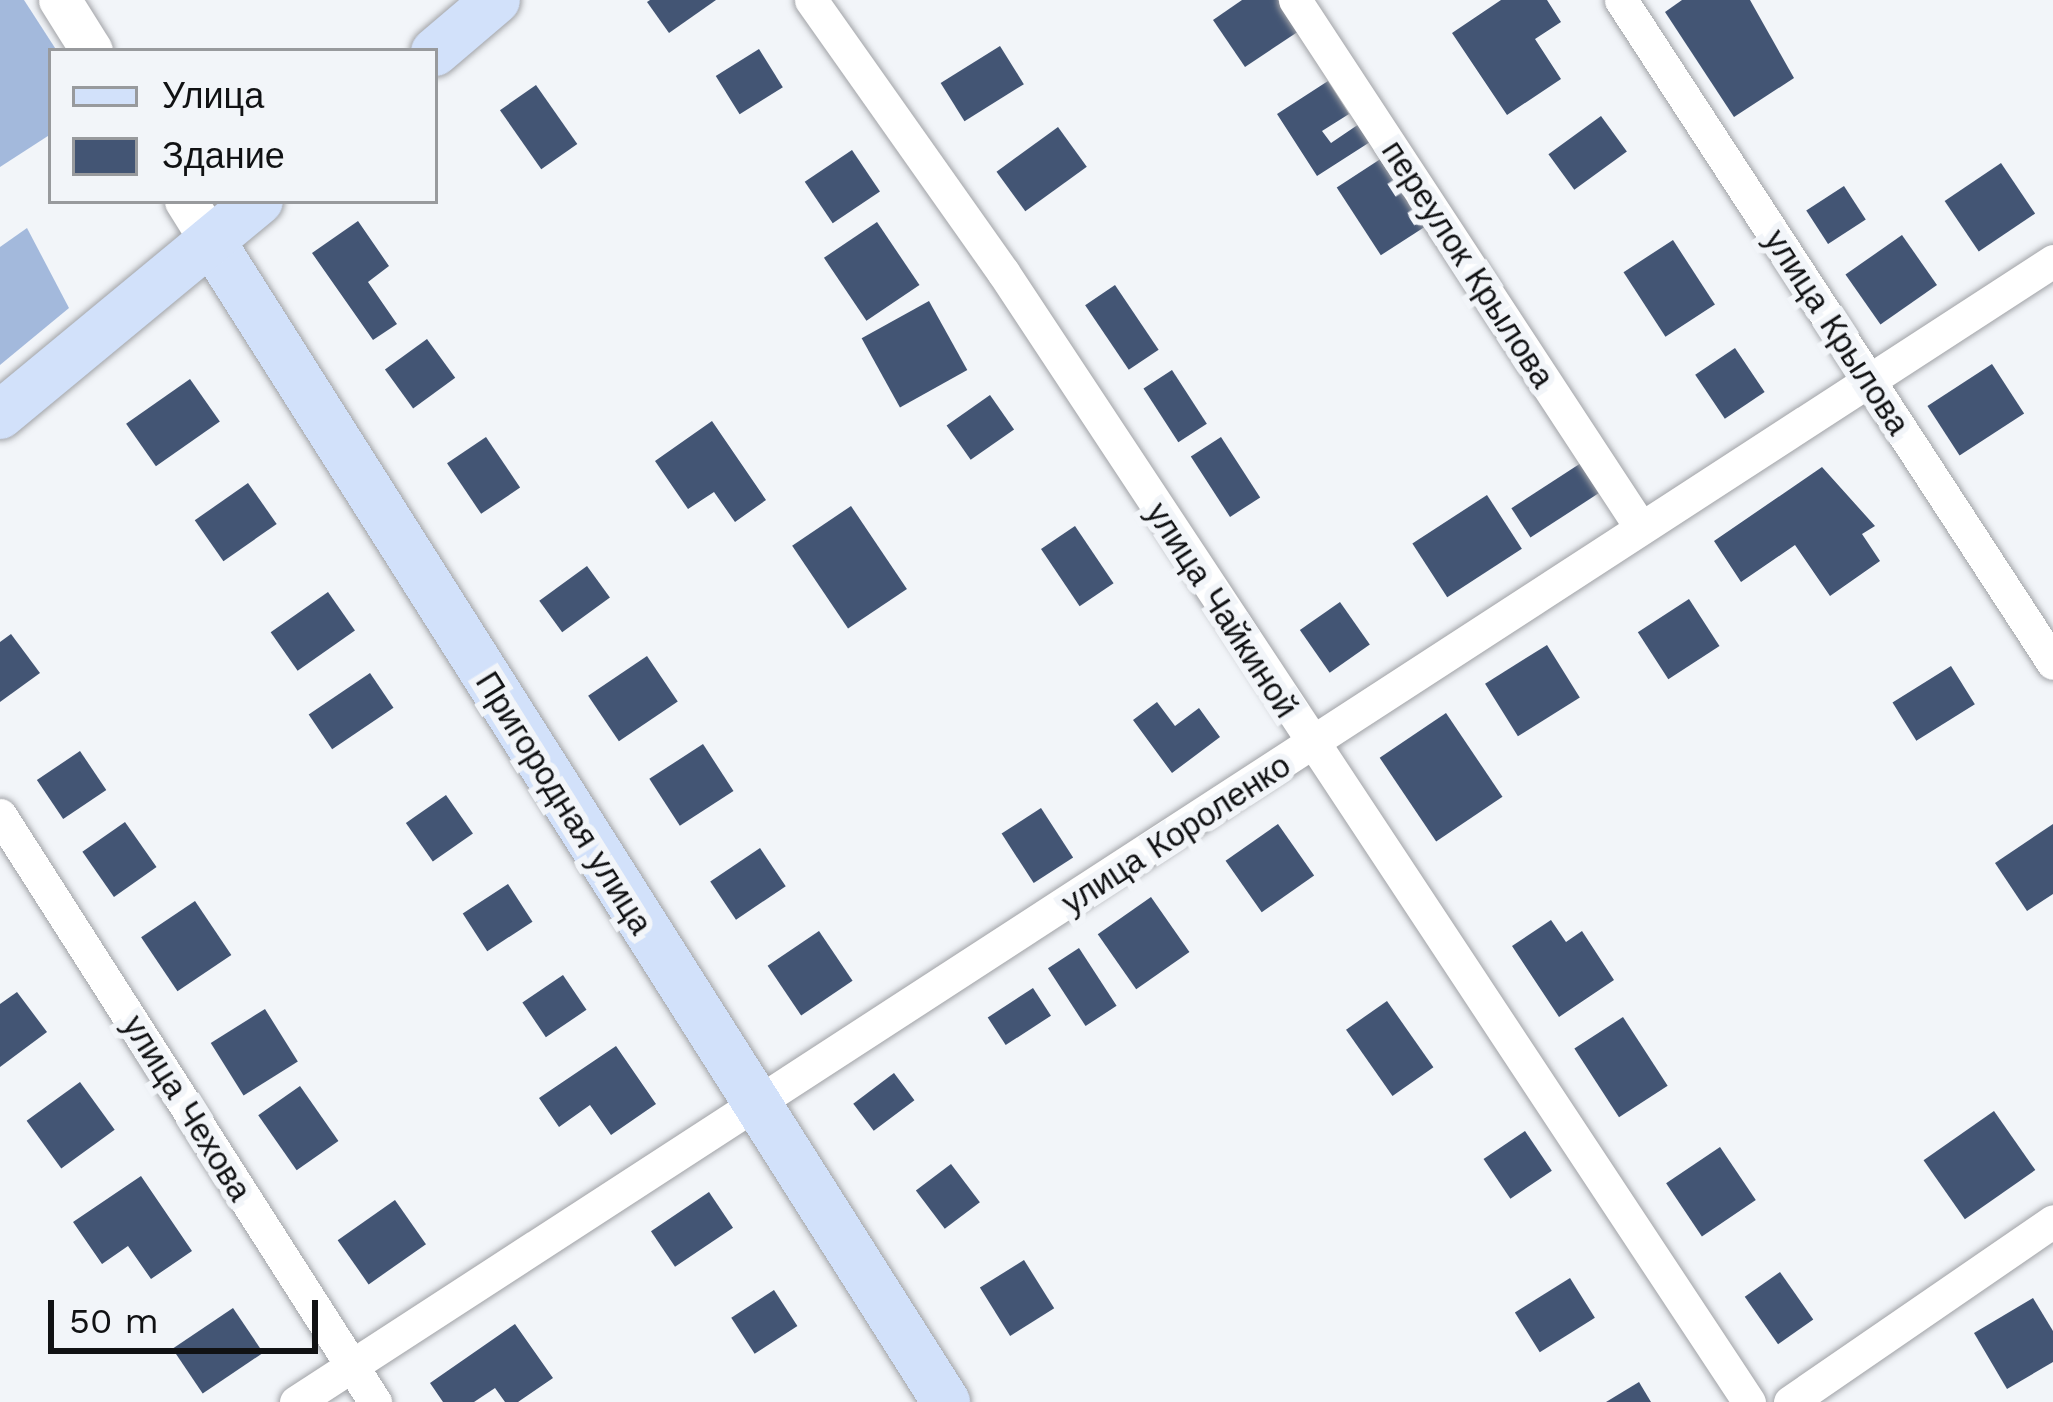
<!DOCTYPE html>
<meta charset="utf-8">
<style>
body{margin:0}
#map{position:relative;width:2053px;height:1402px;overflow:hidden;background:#f2f5f9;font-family:"Work Sans",sans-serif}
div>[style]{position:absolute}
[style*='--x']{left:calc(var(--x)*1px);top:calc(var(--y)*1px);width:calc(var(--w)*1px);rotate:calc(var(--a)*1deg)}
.forest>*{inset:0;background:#a3b9dc}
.building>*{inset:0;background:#435574;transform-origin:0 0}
.roads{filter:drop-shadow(0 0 3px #a1a3a7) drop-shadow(0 0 3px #a1a3a7)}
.minor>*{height:33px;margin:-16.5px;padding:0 16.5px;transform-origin:16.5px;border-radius:16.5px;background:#fff}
.tertiary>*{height:42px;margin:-21px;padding:0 21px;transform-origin:21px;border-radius:21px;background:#fff}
.secondary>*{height:48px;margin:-24px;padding:0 24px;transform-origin:24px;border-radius:24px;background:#d2e1fa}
span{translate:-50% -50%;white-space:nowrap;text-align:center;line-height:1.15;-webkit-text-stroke:12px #f2f5f9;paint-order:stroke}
.street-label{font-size:33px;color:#111214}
.legend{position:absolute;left:48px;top:48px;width:390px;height:156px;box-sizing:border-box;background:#f2f5f9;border:3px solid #989a9d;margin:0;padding:15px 21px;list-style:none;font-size:36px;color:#111214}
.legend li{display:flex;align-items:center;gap:24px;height:60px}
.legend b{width:60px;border:3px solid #989a9d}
.scale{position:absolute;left:48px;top:1300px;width:270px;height:54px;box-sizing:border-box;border:6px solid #111214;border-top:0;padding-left:15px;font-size:36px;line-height:42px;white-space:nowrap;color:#111214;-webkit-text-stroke:9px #f2f5f9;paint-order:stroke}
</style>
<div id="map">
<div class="forest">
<i style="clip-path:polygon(0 0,24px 0,57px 51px,51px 134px,0 167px)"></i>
<i style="clip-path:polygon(27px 228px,69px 308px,0 365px,0 247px)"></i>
</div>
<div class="building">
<i style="clip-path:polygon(716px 0,669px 33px,647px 2px,650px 0)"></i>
<i style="clip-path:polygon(1242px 0,1278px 0,1299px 31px,1245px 67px,1213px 20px)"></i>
<i style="clip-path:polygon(1501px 0,1547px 0,1561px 22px,1535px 39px,1561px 79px,1507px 115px,1452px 33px)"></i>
<i style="clip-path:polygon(1682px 0,1750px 0,1794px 78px,1734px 117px,1665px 12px)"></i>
<i style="left:1000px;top:46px;width:45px;height:70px;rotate:58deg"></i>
<i style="left:759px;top:49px;width:45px;height:51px;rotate:58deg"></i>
<i style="clip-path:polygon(1328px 81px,1349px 114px,1322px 131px,1331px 143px,1359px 124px,1370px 142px,1317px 176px,1277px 114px)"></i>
<i style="left:536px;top:85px;width:72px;height:44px;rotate:55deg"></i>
<i style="left:1601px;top:116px;width:44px;height:65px;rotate:54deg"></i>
<i style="left:1058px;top:127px;width:49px;height:76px;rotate:54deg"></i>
<i style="left:852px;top:150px;width:50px;height:57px;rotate:56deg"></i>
<i style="left:1382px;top:158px;width:81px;height:54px;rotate:57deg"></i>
<i style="left:2001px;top:163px;width:61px;height:68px;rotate:56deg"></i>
<i style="left:1844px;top:186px;width:40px;height:45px;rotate:57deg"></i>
<i style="clip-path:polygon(358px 221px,389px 266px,368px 282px,397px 324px,373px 340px,312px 253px)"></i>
<i style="left:877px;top:222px;width:76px;height:64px;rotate:56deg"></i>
<i style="left:1902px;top:235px;width:61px;height:69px;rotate:55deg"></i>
<i style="left:1673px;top:240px;width:77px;height:59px;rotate:57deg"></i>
<i style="left:1115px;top:285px;width:78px;height:36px;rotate:56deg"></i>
<i style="left:929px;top:301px;width:79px;height:77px;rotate:61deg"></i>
<i style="left:427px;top:339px;width:48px;height:52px;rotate:54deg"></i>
<i style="left:1735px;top:348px;width:53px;height:48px;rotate:56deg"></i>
<i style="left:1992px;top:364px;width:59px;height:77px;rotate:57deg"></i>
<i style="left:1172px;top:370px;width:64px;height:34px;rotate:57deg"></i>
<i style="left:190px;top:379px;width:52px;height:78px;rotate:55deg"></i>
<i style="left:990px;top:395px;width:42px;height:53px;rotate:55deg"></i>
<i style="clip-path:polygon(712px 421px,766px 500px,735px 522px,714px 492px,688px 509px,655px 461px)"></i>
<i style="left:486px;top:437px;width:61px;height:47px;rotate:56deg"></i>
<i style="left:1221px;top:437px;width:72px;height:36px;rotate:57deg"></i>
<i style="left:1581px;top:463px;width:35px;height:83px;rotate:57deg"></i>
<i style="clip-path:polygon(1822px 467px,1875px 526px,1862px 534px,1880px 561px,1830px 596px,1795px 545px,1741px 582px,1714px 541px)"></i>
<i style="left:248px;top:483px;width:50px;height:65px;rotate:55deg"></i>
<i style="left:1487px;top:495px;width:64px;height:89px;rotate:57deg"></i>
<i style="left:851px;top:506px;width:100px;height:71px;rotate:56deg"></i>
<i style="left:1075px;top:526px;width:69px;height:41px;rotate:56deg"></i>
<i style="left:587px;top:566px;width:39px;height:59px;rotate:54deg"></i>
<i style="left:328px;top:592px;width:47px;height:70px;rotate:55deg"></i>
<i style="left:1689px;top:599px;width:56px;height:61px;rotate:57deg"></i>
<i style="left:1340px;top:602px;width:52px;height:49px;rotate:55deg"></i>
<i style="clip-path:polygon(11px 634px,40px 673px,0 702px,0 642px)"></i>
<i style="left:1547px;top:645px;width:62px;height:73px;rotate:58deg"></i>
<i style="left:647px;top:656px;width:55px;height:71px;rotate:56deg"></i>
<i style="left:1951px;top:666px;width:45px;height:69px;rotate:58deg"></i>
<i style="left:370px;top:673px;width:42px;height:74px;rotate:56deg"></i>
<i style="clip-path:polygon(1157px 702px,1175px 726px,1199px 708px,1220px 737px,1172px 773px,1133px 720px)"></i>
<i style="left:1446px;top:713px;width:101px;height:80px;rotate:56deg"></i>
<i style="left:703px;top:744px;width:56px;height:64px;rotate:57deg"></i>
<i style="left:80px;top:751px;width:47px;height:52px;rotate:56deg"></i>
<i style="left:446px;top:795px;width:47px;height:49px;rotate:55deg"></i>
<i style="left:1041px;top:808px;width:59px;height:47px;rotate:57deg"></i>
<i style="left:125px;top:822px;width:55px;height:52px;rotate:55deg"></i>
<i style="left:1278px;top:824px;width:63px;height:64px;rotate:55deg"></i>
<i style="clip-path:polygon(2053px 824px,2053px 894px,2027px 911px,1995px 863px)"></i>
<i style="left:760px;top:848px;width:46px;height:60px;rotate:56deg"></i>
<i style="left:508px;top:884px;width:45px;height:54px;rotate:57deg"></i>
<i style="left:1151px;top:897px;width:67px;height:65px;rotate:55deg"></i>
<i style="left:195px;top:901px;width:65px;height:65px;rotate:56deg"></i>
<i style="clip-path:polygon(1551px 920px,1566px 942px,1582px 931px,1614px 980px,1559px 1017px,1512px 946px)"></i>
<i style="left:819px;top:931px;width:60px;height:62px;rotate:56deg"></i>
<i style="left:1079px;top:948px;width:69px;height:37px;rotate:57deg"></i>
<i style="left:563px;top:975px;width:42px;height:49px;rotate:56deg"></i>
<i style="left:1033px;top:988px;width:33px;height:54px;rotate:57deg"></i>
<i style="clip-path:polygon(17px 992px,47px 1032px,0 1067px,0 1004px)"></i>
<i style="left:1387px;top:1001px;width:81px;height:50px;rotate:55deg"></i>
<i style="left:265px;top:1009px;width:62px;height:64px;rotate:58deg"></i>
<i style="left:1623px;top:1017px;width:82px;height:58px;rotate:57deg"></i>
<i style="clip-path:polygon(616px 1046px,656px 1104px,611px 1135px,590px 1105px,559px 1127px,539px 1098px)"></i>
<i style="left:894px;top:1073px;width:34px;height:51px;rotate:53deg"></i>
<i style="left:80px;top:1082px;width:59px;height:66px;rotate:54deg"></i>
<i style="left:300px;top:1086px;width:67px;height:51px;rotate:55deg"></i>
<i style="left:1994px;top:1111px;width:72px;height:86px;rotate:55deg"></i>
<i style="left:1525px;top:1131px;width:48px;height:50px;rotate:56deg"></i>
<i style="left:1720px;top:1147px;width:64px;height:65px;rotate:56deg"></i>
<i style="left:951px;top:1164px;width:48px;height:44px;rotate:53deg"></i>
<i style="clip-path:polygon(141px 1176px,192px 1251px,151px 1279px,128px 1246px,102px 1264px,73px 1222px)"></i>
<i style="left:709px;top:1192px;width:43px;height:70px;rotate:56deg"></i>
<i style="left:395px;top:1200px;width:54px;height:70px;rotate:55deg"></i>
<i style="left:1024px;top:1260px;width:57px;height:52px;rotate:58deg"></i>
<i style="left:1780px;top:1272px;width:58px;height:43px;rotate:55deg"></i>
<i style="left:1570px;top:1278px;width:47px;height:65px;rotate:58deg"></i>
<i style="left:774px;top:1290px;width:43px;height:51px;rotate:57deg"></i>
<i style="clip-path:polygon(2033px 1298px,2053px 1331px,2053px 1362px,2007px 1389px,1974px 1333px)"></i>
<i style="left:233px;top:1308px;width:54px;height:73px;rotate:56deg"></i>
<i style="clip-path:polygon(515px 1324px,553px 1378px,518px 1402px,505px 1402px,495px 1388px,474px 1402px,443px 1402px,430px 1383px)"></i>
<i style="clip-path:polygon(1639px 1382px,1651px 1402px,1606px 1402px)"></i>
</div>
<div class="roads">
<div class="minor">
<i style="--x:811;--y:0;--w:333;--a:54.8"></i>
<i style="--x:1003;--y:272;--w:1354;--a:56.57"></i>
<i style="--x:1295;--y:0;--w:631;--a:56.76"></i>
<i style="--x:1621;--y:0;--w:791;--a:56.91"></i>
<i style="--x:0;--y:815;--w:697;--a:57.43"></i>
<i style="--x:296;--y:1402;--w:2095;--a:-33"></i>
<i style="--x:1790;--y:1402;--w:319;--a:-34.5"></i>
</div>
<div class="tertiary">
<i style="--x:60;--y:0;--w:60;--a:57.9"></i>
<i style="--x:186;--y:201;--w:47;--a:58"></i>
</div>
<div class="secondary">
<i style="--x:435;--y:52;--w:80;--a:-40.4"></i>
<i style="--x:211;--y:241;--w:1374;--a:57.66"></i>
<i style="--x:0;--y:415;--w:336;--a:-39.6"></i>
</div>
</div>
<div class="street-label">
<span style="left:1468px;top:264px;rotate:57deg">переулок Крылова</span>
<span style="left:1837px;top:332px;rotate:57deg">улица Крылова</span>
<span style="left:1222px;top:610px;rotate:57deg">улица Чайкиной</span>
<span style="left:564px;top:803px;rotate:58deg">Пригородная улица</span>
<span style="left:1176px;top:834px;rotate:-33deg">улица Короленко</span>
<span style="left:187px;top:1108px;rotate:58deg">улица Чехова</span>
</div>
<ul class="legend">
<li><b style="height:15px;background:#d2e1fa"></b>Улица</li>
<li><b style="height:33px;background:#435574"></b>Здание</li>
</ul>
<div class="scale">50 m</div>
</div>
